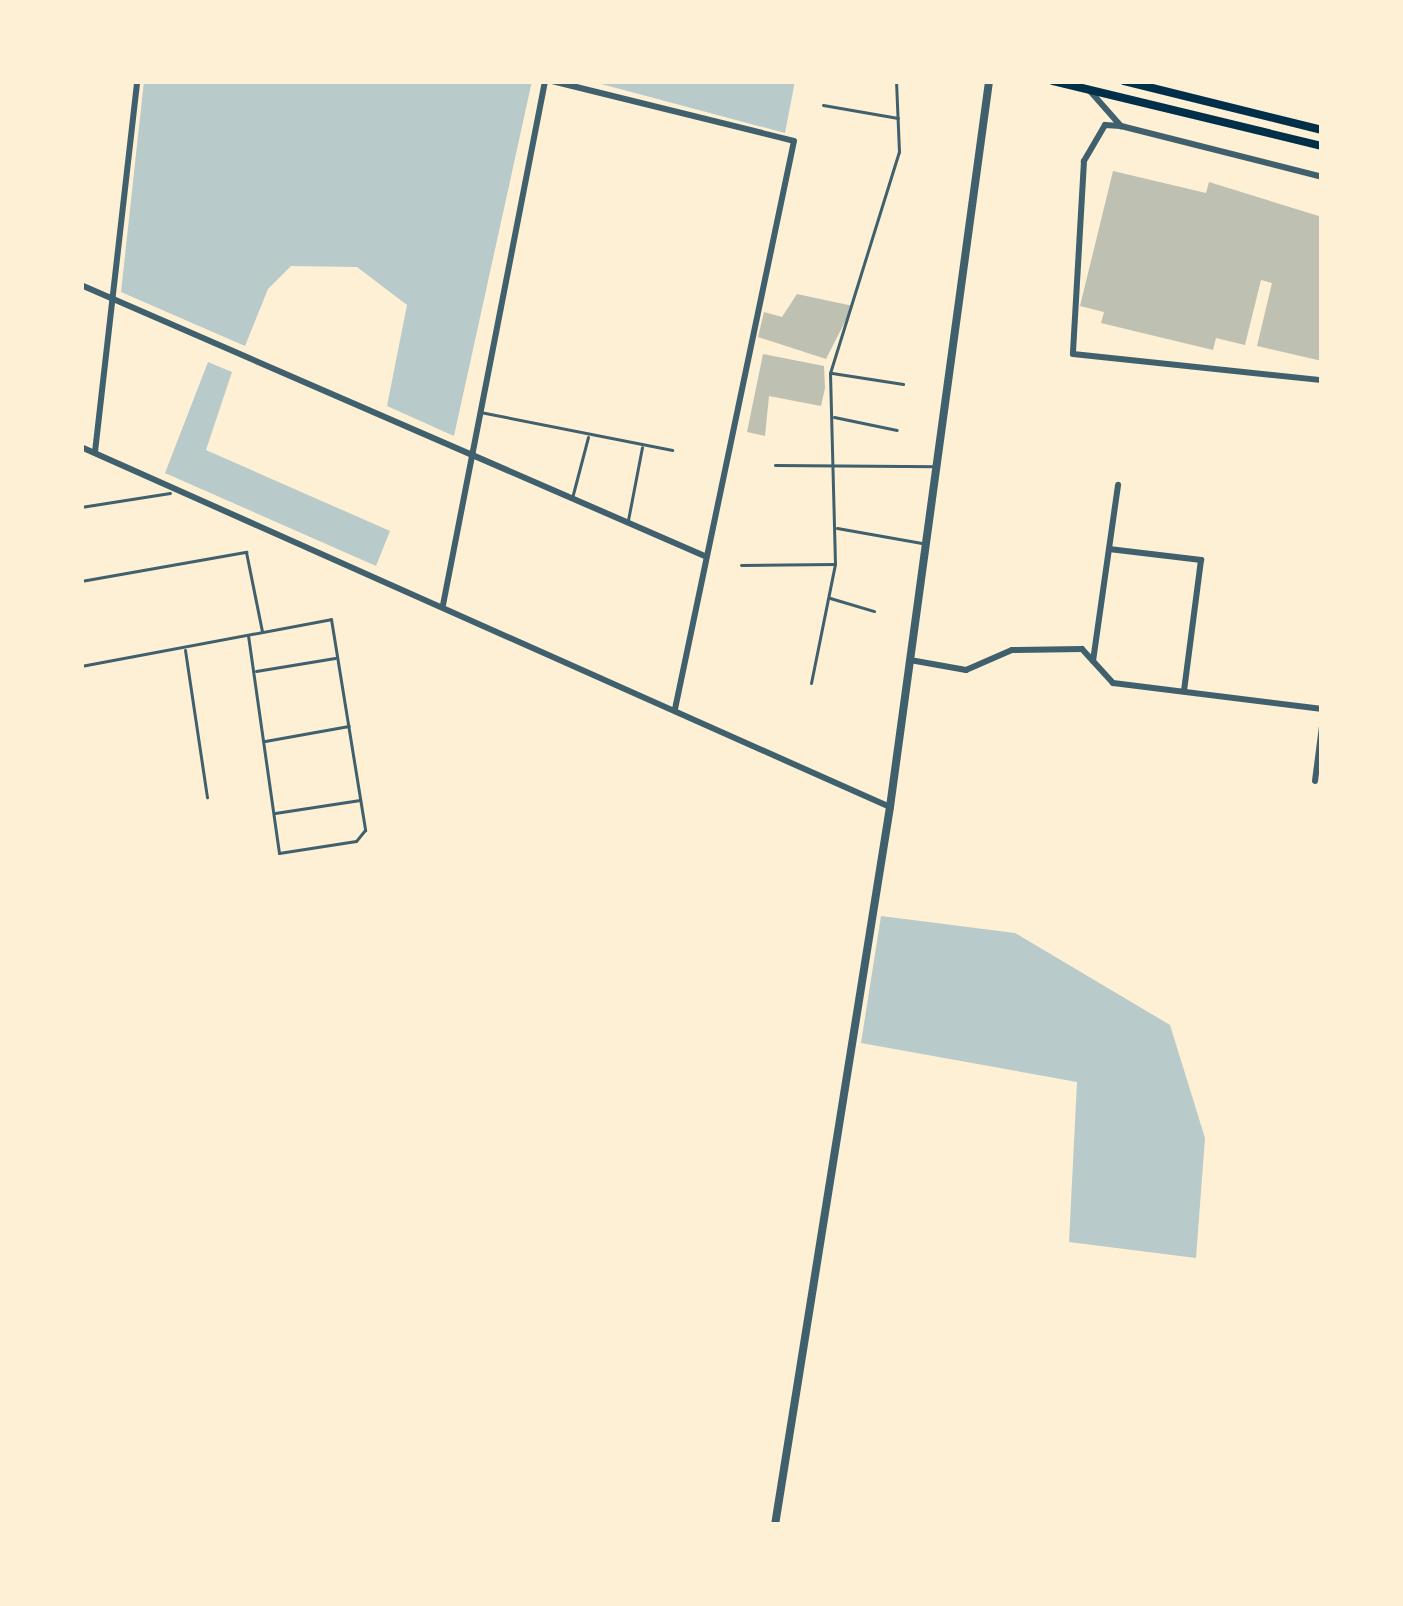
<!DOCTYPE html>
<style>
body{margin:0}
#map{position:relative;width:1403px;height:1606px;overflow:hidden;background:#fdf0d5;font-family:Jost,sans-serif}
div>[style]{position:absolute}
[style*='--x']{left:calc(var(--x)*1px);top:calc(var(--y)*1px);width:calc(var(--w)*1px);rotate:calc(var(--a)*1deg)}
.green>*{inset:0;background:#b9caca}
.building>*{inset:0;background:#bec0b2}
.service>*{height:3px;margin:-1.5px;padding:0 1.5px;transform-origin:1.5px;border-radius:1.5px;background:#3f606c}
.minor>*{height:6px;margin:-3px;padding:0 3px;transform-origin:3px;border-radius:3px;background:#3f606c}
.tertiary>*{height:8px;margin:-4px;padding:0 4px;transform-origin:4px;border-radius:4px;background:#3f606c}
.secondary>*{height:8px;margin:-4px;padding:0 4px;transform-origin:4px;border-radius:4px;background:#003049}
span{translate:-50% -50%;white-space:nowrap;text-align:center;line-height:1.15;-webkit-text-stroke:12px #fdf0d5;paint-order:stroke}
.frame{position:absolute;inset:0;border:84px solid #fdf0d5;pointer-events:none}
</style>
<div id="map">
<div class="green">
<i style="clip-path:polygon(144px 81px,532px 81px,454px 436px,387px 406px,407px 305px,357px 267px,291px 266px,268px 289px,245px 346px,121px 292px)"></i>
<i style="clip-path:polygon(590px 81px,795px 81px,785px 133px)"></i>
<i style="clip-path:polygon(208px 362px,232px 372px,206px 450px,390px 531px,376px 566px,165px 473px)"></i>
<i style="clip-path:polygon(881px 916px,1015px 933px,1170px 1025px,1205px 1138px,1196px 1258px,1069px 1242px,1077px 1082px,861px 1043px)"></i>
</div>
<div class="building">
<i style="clip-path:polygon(1113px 171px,1206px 193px,1209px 182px,1322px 217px,1322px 361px,1257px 346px,1272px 283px,1261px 280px,1245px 345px,1216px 338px,1213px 350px,1101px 323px,1104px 312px,1080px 306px)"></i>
<i style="clip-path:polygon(797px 294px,853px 306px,826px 359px,758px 337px,764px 312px,782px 317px)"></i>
<i style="clip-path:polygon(763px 354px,824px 366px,825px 388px,821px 406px,769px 396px,765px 436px,747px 432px)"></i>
</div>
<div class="service">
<i style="--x:823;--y:105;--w:76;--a:9.8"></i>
<i style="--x:832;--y:373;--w:72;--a:8.8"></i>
<i style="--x:480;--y:412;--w:196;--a:11.2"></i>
<i style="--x:834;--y:417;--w:64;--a:11.7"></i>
<i style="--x:775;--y:465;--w:162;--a:0.4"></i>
<i style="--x:572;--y:498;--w:63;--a:-75.3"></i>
<i style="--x:81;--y:507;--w:90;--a:-8.9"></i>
<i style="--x:628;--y:520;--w:74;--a:-79.1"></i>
<i style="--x:837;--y:528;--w:86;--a:10"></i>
<i style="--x:741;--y:565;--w:94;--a:-0.6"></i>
<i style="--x:81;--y:581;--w:168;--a:-10"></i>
<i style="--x:246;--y:552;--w:81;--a:78.6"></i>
<i style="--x:830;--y:598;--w:46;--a:16.5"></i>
<i style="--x:185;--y:650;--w:149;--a:81.5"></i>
<i style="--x:81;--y:666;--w:254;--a:-10.6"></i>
<i style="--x:331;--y:619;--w:214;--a:80.8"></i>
<i style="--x:365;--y:830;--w:14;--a:129"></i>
<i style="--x:356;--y:841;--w:78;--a:171.1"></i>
<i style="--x:279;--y:853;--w:219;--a:-98.1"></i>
<i style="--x:256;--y:671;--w:80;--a:-9.3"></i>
<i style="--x:811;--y:683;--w:121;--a:-78.6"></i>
<i style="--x:835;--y:564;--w:191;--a:-91.5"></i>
<i style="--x:830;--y:373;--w:232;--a:-72.7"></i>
<i style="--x:899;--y:152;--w:71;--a:-92.4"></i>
<i style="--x:265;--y:741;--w:85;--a:-10.1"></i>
<i style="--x:275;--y:813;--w:86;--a:-8.7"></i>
</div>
<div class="minor">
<i style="--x:552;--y:81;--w:249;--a:13.9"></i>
<i style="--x:794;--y:141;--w:580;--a:101.83"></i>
<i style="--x:1090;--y:91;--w:47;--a:48.5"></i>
<i style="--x:1121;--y:126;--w:207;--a:14.2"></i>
<i style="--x:1121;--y:126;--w:16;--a:-176"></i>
<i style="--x:1105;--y:125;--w:42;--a:120.3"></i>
<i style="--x:1084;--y:161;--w:193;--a:93.3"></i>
<i style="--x:1073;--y:354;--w:250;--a:6"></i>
<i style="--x:81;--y:285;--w:680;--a:23.48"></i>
<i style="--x:81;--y:447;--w:885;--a:23.99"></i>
<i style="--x:95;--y:452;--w:373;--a:-83.5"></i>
<i style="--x:1109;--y:549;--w:93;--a:6.8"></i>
<i style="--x:1201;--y:560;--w:132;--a:97.4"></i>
<i style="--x:443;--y:605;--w:534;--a:-78.98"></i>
<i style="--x:910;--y:660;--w:57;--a:10.1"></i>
<i style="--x:966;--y:670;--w:50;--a:-23.5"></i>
<i style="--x:1012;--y:650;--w:70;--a:-0.8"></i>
<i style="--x:1082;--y:649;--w:46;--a:47.6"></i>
<i style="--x:1113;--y:683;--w:211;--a:7.1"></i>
<i style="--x:1093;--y:661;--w:178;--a:-81.9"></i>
<i style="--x:1315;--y:781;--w:55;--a:-82.7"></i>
</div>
<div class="tertiary">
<i style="--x:775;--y:1525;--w:727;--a:-80.9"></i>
<i style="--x:890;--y:807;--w:733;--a:-82.23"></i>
</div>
<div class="secondary">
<i style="--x:1053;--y:81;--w:277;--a:13.6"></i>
<i style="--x:1124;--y:81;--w:204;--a:13.9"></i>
</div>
<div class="frame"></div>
</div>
